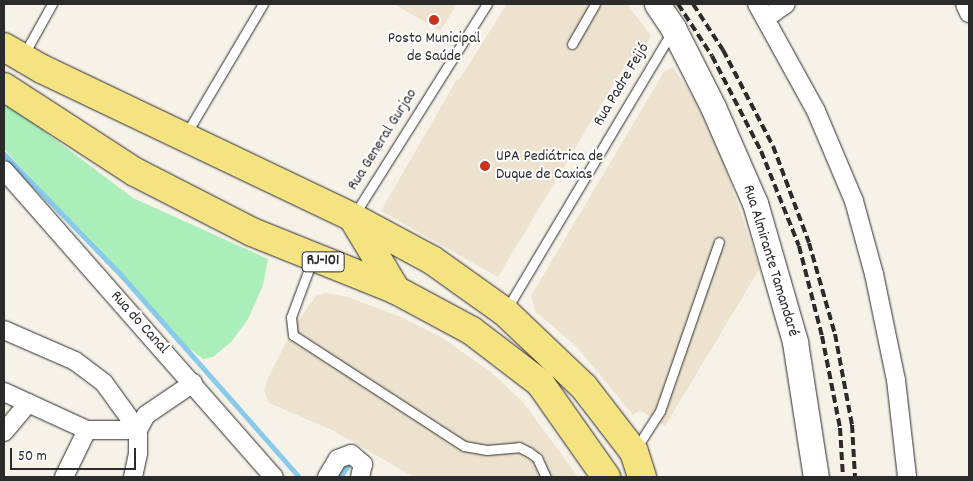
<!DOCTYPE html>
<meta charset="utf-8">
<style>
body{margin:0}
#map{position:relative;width:973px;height:481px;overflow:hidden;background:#f7f2e8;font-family:Dekko,sans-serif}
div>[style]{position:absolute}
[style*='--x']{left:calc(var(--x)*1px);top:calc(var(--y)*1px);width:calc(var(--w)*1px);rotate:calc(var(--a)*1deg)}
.built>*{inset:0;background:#ede2cd}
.green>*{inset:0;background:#aaeeb9}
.stream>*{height:5px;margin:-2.5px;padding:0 2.5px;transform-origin:2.5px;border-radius:2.5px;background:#89caea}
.roads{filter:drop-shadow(0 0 1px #2b2b2b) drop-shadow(0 0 1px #2b2b2b)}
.lane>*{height:9px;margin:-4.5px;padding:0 4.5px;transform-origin:4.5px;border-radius:4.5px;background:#fff}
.street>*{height:18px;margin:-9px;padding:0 9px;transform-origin:9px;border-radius:9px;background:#fff}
.secondary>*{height:25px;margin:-12.5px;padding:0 12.5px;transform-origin:12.5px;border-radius:12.5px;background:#fff}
.primary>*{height:28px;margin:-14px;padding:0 14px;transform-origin:14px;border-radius:14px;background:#f5e382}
.rail>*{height:4px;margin-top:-2px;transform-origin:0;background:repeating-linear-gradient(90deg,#2b2b2b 0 8px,transparent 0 12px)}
.dots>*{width:14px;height:14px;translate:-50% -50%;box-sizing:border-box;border:2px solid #fff;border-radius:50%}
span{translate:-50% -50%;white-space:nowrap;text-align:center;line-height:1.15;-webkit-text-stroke:4px #fff;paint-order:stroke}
.shield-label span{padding:1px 4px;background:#fff;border:1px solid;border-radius:4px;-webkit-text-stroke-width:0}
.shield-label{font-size:15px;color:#2b2b2b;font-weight:700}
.poi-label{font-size:16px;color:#2b2b2b}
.left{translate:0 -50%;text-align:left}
.street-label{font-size:16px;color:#2b2b2b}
.frame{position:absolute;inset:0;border:5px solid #2b2b2b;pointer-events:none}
.scale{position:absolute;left:10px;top:448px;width:126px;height:22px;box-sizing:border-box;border:2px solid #2b2b2b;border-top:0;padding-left:6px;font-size:15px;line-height:18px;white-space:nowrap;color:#2b2b2b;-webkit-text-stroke:4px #fff;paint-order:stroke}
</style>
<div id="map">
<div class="built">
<i style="clip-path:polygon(394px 4px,457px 4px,440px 31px)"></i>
<i style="clip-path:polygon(507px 4px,627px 4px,651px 36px,631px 68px,625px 65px,498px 277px,381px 211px,457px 79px,459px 80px)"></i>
<i style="clip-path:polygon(673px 67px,696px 102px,724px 164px,760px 268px,665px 426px,640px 410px,633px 415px,578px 348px,536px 312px,531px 296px,664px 72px)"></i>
<i style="clip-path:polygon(325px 293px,348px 297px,401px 317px,441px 337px,491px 372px,523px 402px,578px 477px,414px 477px,332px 430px,269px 403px,264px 391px,268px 378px,295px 325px,316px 296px)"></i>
</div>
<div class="green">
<i style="clip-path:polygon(8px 104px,133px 198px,268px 259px,263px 285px,248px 319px,231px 342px,213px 357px,203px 359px,186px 346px,4px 149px,4px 106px)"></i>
</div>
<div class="stream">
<i style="--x:4;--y:154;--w:168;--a:46"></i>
<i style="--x:121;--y:275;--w:269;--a:48.6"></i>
<i style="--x:340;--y:477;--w:22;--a:-56"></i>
</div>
<div class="roads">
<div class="lane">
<i style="--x:572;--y:44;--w:46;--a:-60.1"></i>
<i style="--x:23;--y:56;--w:60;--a:-60.9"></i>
<i style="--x:186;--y:134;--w:151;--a:-59.4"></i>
<i style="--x:354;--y:215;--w:249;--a:-57.8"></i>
<i style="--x:313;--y:258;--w:63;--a:110.4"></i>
<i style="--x:291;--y:317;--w:18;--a:84"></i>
<i style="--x:293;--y:335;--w:204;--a:33"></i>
<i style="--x:464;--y:446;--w:23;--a:10"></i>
<i style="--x:487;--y:450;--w:32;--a:-5"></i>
<i style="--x:519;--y:447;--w:11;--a:27"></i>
<i style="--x:529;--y:452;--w:10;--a:37"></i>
<i style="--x:537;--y:458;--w:21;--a:65"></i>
<i style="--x:506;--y:310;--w:325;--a:-59.2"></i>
<i style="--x:635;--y:450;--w:46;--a:-57.3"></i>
<i style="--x:660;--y:411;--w:179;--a:-70.8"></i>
</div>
<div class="street">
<i style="--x:757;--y:4;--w:122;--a:61.1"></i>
<i style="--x:816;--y:111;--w:98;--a:67.1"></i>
<i style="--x:854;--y:201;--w:76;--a:74.7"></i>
<i style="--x:874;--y:274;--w:108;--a:78.3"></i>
<i style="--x:896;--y:380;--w:98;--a:83.5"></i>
<i style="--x:965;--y:4;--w:10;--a:66"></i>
<i style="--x:766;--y:18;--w:24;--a:-35"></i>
<i style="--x:4;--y:170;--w:409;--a:48.7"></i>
<i style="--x:4;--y:330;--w:77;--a:23.6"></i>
<i style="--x:75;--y:361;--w:36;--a:37"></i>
<i style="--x:104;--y:383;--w:58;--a:54.1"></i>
<i style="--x:4;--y:392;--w:91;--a:24.6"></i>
<i style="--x:87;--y:430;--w:51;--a:0"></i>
<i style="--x:4;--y:432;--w:38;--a:-50"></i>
<i style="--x:64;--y:477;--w:52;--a:-63.9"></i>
<i style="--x:133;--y:477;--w:25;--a:-78"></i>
<i style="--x:138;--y:453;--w:23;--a:-90"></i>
<i style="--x:138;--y:430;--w:17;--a:-62"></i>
<i style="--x:146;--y:415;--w:57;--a:-34.2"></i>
<i style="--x:327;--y:477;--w:21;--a:-59"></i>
<i style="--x:338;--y:459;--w:14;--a:-21"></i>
<i style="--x:351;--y:454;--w:16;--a:40"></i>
<i style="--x:363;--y:464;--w:13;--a:103"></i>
</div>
<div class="secondary">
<i style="--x:657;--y:4;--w:29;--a:56"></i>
<i style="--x:673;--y:28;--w:89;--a:63.1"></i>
<i style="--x:713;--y:107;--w:105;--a:66.4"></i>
<i style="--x:755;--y:203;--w:145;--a:73.9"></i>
<i style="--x:795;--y:342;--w:137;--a:81.2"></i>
</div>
<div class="primary">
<i style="--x:4;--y:47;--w:44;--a:30.1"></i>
<i style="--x:42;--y:69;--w:344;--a:25.5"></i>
<i style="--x:352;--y:217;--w:91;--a:28.3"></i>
<i style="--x:432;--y:260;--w:90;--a:35.5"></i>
<i style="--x:505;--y:312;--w:109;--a:43.5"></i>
<i style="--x:584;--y:387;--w:82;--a:52.4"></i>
<i style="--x:634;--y:452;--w:26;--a:72"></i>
<i style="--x:4;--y:87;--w:156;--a:33"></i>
<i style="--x:135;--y:172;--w:131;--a:27.1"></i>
<i style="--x:252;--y:232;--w:155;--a:21.9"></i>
<i style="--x:396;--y:290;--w:86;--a:28.3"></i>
<i style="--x:472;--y:331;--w:86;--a:37.4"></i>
<i style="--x:540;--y:383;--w:115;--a:54.9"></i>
<i style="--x:353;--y:218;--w:84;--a:59.2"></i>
</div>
</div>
<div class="rail">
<i style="--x:678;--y:4;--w:62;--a:56.8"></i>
<i style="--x:712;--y:56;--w:107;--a:62.7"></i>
<i style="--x:761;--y:151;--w:102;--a:68.2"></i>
<i style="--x:799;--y:246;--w:93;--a:75.7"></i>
<i style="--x:822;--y:336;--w:94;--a:78.9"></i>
<i style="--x:840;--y:428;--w:49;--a:86.5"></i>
<i style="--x:693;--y:4;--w:55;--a:56.9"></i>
<i style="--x:723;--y:50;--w:108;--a:62.5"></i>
<i style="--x:773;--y:146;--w:103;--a:69.6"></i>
<i style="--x:809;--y:243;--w:95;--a:74.1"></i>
<i style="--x:835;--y:334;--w:93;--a:79.4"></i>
<i style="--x:852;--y:425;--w:52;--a:86.7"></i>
</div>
<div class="dots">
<i style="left:434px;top:20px;background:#c8321e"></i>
<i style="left:485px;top:166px;background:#c8321e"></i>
</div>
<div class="shield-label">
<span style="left:323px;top:262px">RJ-101</span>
</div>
<div class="poi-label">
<span style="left:434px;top:48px">Posto Municipal<br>de Saúde</span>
<span class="left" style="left:496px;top:166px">UPA Pediátrica de<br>Duque de Caxias</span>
</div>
<div class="street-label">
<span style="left:622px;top:85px;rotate:-59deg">Rua Padre Feijó</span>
<span style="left:383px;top:140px;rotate:-58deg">Rua General Gurjao</span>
<span style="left:770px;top:261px;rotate:73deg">Rua Almirante Tamandaré</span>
<span style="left:139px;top:323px;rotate:48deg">Rua do Canal</span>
</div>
<div class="frame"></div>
<div class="scale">50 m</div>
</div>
